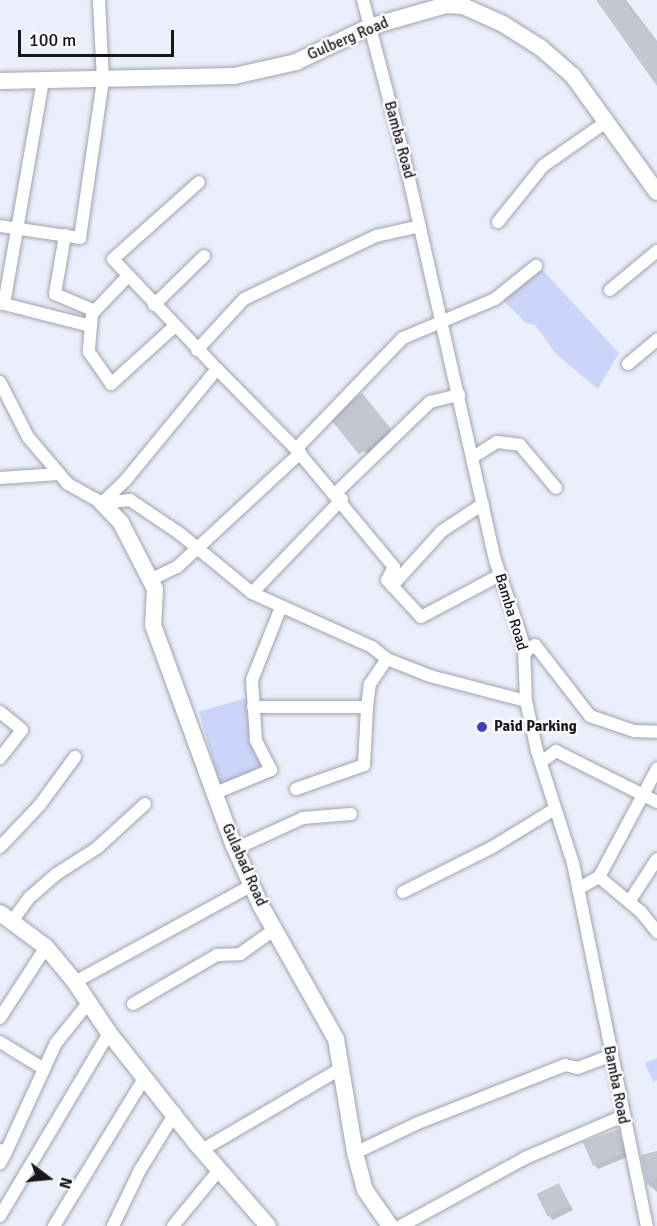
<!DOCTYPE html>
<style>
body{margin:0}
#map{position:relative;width:657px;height:1226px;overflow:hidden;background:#ebeffb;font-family:Signika,sans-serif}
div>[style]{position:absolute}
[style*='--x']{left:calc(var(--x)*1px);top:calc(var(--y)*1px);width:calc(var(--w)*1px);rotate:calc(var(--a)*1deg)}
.green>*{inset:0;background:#cbd4f9;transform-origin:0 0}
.shadow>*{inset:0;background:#0003}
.building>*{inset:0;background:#c4c7d2;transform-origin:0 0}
.roads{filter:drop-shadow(0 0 2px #a0a3ae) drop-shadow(0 0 2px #a0a3ae)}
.street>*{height:12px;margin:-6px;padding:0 6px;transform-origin:6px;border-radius:6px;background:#fff}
.secondary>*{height:16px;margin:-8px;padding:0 8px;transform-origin:8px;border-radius:8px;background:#fff}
.dots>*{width:16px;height:16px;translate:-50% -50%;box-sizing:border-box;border:3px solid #fcfcff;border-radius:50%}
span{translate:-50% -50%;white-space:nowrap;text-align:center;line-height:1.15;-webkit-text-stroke:5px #fcfcff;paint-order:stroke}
.street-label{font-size:15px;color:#16171b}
.poi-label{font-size:15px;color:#16171b;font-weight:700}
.left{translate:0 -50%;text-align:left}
.north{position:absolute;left:18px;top:1148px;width:60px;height:60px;-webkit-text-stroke:4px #fcfcff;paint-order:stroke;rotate:106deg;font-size:16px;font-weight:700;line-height:24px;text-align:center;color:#16171b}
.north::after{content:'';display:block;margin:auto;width:21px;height:27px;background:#16171b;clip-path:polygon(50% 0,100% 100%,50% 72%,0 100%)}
.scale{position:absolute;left:18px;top:30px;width:156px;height:27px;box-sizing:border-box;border:3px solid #16171b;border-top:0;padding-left:8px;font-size:18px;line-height:21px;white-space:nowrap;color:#16171b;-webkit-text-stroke:4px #fcfcff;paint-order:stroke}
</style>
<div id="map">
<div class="green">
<i style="clip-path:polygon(538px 265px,619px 353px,598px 389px,556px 354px,535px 325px,526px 323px,501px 298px)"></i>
<i style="left:250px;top:697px;width:84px;height:53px;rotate:74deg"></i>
<i style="clip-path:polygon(657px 1058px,657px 1080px,653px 1082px,645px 1063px)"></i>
</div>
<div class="shadow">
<i style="clip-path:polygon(598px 0,626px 0,657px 41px,657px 81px)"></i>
<i style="clip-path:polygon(362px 395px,393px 434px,370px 457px,335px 422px)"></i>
<i style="clip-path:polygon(618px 1130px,627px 1157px,598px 1169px,594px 1165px)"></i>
<i style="clip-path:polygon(657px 1152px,657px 1192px,648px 1184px,643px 1156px)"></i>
<i style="clip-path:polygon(559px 1185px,573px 1210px,553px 1220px,549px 1216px)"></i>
</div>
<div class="building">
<i style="clip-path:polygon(596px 0,623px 0,657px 42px,657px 86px)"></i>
<i style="left:362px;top:393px;width:46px;height:41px;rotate:51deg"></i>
<i style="clip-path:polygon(619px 1129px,624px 1153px,593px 1166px,583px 1142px)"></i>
<i style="clip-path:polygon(657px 1151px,657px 1177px,647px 1185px,641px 1155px)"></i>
<i style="left:559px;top:1183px;width:25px;height:25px;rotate:64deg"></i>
</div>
<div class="roads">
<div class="street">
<i style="--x:363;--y:0;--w:157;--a:75.3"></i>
<i style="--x:403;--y:152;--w:418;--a:77.3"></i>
<i style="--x:495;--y:560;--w:90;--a:71.2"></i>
<i style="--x:524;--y:645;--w:56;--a:88"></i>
<i style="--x:526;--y:701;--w:51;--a:77.6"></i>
<i style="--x:537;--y:751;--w:118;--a:72.2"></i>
<i style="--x:573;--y:863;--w:370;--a:78.5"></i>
<i style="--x:498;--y:222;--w:72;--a:-51.2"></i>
<i style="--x:543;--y:166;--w:77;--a:-34.9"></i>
<i style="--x:0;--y:226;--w:81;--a:8.5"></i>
<i style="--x:80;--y:238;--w:160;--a:-81.7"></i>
<i style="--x:103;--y:80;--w:80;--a:-92.9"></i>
<i style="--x:65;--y:235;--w:60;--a:99.6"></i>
<i style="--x:55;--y:294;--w:43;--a:23"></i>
<i style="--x:128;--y:276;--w:52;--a:133.5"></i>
<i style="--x:92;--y:314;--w:38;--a:95"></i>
<i style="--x:89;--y:352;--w:39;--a:55"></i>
<i style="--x:111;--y:384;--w:86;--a:-42.2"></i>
<i style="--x:610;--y:290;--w:61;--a:-39.7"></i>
<i style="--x:0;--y:303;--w:94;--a:14.2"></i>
<i style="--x:4;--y:304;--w:226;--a:-80.1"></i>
<i style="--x:154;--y:305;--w:70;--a:-44.4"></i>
<i style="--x:197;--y:350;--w:69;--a:-47.3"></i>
<i style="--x:244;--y:299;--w:146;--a:-25.5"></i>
<i style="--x:376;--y:236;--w:45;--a:-12.8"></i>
<i style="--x:628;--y:364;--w:38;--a:-40"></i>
<i style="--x:217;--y:369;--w:112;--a:45.4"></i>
<i style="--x:296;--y:449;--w:154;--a:-46.1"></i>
<i style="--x:403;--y:338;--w:100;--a:-23"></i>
<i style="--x:495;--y:299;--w:53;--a:-38.8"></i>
<i style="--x:0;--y:382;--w:62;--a:63"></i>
<i style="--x:28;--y:437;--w:62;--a:49.6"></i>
<i style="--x:68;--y:484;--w:39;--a:29"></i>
<i style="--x:102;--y:503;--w:32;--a:-44"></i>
<i style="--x:125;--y:481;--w:145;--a:-50.6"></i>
<i style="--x:217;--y:369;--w:151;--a:-133.4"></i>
<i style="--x:113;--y:259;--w:115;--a:-41.8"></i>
<i style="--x:296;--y:449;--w:153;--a:50.3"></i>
<i style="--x:394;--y:567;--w:15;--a:118"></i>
<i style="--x:387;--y:580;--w:50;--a:47.4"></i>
<i style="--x:421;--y:617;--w:89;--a:-28"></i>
<i style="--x:473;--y:457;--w:28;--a:-32"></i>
<i style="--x:497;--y:442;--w:23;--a:7"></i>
<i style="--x:520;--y:445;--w:56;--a:50.1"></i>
<i style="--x:0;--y:478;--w:59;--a:-3.9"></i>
<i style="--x:336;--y:493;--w:131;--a:-44.1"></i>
<i style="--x:430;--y:402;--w:30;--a:-14"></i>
<i style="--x:102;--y:503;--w:28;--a:-6"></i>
<i style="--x:130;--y:500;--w:59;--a:34"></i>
<i style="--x:179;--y:533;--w:94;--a:39.4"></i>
<i style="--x:252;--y:593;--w:132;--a:24.2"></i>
<i style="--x:372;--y:647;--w:19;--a:39"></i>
<i style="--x:387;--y:659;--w:46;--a:21.6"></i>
<i style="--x:430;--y:676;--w:99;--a:14.6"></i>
<i style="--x:150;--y:580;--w:30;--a:-26"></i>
<i style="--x:177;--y:567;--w:168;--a:-42.8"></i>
<i style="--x:392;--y:586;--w:74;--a:-47.7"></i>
<i style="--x:442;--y:531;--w:49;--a:-33.4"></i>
<i style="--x:252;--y:593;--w:130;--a:-46.2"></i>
<i style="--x:525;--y:652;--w:12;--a:-35"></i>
<i style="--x:535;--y:645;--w:90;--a:52.2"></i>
<i style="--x:590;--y:716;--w:46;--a:18.8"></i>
<i style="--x:634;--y:731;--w:23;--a:2"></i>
<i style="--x:253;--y:707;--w:114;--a:0"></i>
<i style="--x:367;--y:707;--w:23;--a:-83"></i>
<i style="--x:370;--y:684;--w:30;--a:-56"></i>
<i style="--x:0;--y:712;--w:28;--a:39"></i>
<i style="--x:22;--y:730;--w:36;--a:128"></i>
<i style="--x:541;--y:762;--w:19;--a:-36"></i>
<i style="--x:556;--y:751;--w:113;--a:26.8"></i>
<i style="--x:296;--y:789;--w:72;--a:-19.4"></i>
<i style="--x:364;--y:765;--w:58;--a:-87"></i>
<i style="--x:213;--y:794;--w:63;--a:-22.5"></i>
<i style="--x:271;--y:770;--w:34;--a:-117"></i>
<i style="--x:256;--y:740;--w:60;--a:-93.8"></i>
<i style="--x:252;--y:680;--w:79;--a:-68.3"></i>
<i style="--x:0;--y:847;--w:57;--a:-46.4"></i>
<i style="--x:39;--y:806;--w:61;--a:-53.7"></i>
<i style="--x:235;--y:849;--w:75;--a:-24.5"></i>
<i style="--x:303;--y:818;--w:48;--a:-4.8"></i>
<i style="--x:599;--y:877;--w:55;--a:39.8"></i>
<i style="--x:641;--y:912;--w:26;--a:51"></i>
<i style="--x:578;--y:889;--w:24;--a:-30"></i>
<i style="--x:599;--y:877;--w:123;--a:-61.8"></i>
<i style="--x:403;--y:892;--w:98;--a:-26.6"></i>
<i style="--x:491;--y:848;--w:75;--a:-31.4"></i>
<i style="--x:629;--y:902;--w:51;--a:-56.9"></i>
<i style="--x:13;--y:920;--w:29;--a:-54"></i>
<i style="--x:30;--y:897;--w:33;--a:-41"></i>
<i style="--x:55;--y:875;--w:50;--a:-32.7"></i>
<i style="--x:97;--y:848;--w:65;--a:-42.5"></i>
<i style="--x:75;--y:982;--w:202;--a:-28.7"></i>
<i style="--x:133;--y:1004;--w:97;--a:-30.3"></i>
<i style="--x:217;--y:955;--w:23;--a:-2"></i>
<i style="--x:240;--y:954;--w:43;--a:-35.5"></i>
<i style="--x:0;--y:1018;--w:85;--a:-57.1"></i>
<i style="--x:0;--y:1042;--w:52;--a:31.5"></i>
<i style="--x:0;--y:1150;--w:6;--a:18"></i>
<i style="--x:6;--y:1152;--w:13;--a:117"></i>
<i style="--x:202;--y:1150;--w:160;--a:-30.4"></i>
<i style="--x:6;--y:1152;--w:120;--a:-65.4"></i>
<i style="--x:56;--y:1043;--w:53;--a:-51.2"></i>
<i style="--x:355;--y:1153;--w:70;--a:-25.5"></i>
<i style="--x:418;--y:1123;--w:158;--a:-21.5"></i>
<i style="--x:565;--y:1065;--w:13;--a:13"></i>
<i style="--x:578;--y:1068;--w:34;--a:-21"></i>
<i style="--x:0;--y:1216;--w:213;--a:-59.2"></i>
<i style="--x:54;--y:1226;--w:175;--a:-58.6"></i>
<i style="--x:113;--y:1226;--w:62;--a:-64.3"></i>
<i style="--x:140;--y:1170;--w:67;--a:-58.4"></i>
<i style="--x:173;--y:1226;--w:72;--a:-50.6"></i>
<i style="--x:401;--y:1226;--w:141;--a:-28.7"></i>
<i style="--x:525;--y:1158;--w:107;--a:-23.2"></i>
</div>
<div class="secondary">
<i style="--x:0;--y:81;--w:234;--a:-1.2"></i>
<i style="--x:234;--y:76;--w:64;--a:-12.7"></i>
<i style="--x:296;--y:62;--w:81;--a:-25.6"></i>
<i style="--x:369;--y:27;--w:80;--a:-15.9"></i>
<i style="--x:446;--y:5;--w:17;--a:3"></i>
<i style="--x:463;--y:6;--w:44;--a:24.2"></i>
<i style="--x:503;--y:24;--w:45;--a:32.3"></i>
<i style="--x:541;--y:48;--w:43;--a:41.2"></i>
<i style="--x:573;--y:76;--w:143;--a:54.1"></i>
<i style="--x:102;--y:503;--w:28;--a:46"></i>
<i style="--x:121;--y:523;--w:74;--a:62.7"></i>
<i style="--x:155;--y:589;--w:36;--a:93"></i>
<i style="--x:153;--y:625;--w:235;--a:69.9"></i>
<i style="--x:234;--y:846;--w:66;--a:65.8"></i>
<i style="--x:261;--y:906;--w:153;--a:60.6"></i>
<i style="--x:336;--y:1039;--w:116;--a:80.5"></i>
<i style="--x:355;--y:1153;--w:38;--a:75"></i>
<i style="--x:365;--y:1190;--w:44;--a:55.2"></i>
<i style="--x:0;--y:913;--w:57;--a:36.5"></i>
<i style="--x:46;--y:947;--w:45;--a:50.4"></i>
<i style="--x:75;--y:982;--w:61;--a:56.3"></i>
<i style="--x:109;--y:1033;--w:139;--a:51.7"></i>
<i style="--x:195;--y:1142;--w:111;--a:49"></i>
</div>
</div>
<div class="dots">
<i style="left:482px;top:727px;background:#3f44b9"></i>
</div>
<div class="street-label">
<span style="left:348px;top:39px;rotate:-23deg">Gulberg Road</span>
<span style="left:399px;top:140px;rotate:75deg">Bamba Road</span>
<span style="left:511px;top:612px;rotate:73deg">Bamba Road</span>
<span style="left:244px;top:865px;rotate:66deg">Gulabad Road</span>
<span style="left:616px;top:1085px;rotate:79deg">Bamba Road</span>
</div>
<div class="poi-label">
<span class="left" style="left:494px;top:727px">Paid Parking</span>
</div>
<div class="north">N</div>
<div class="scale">100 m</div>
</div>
